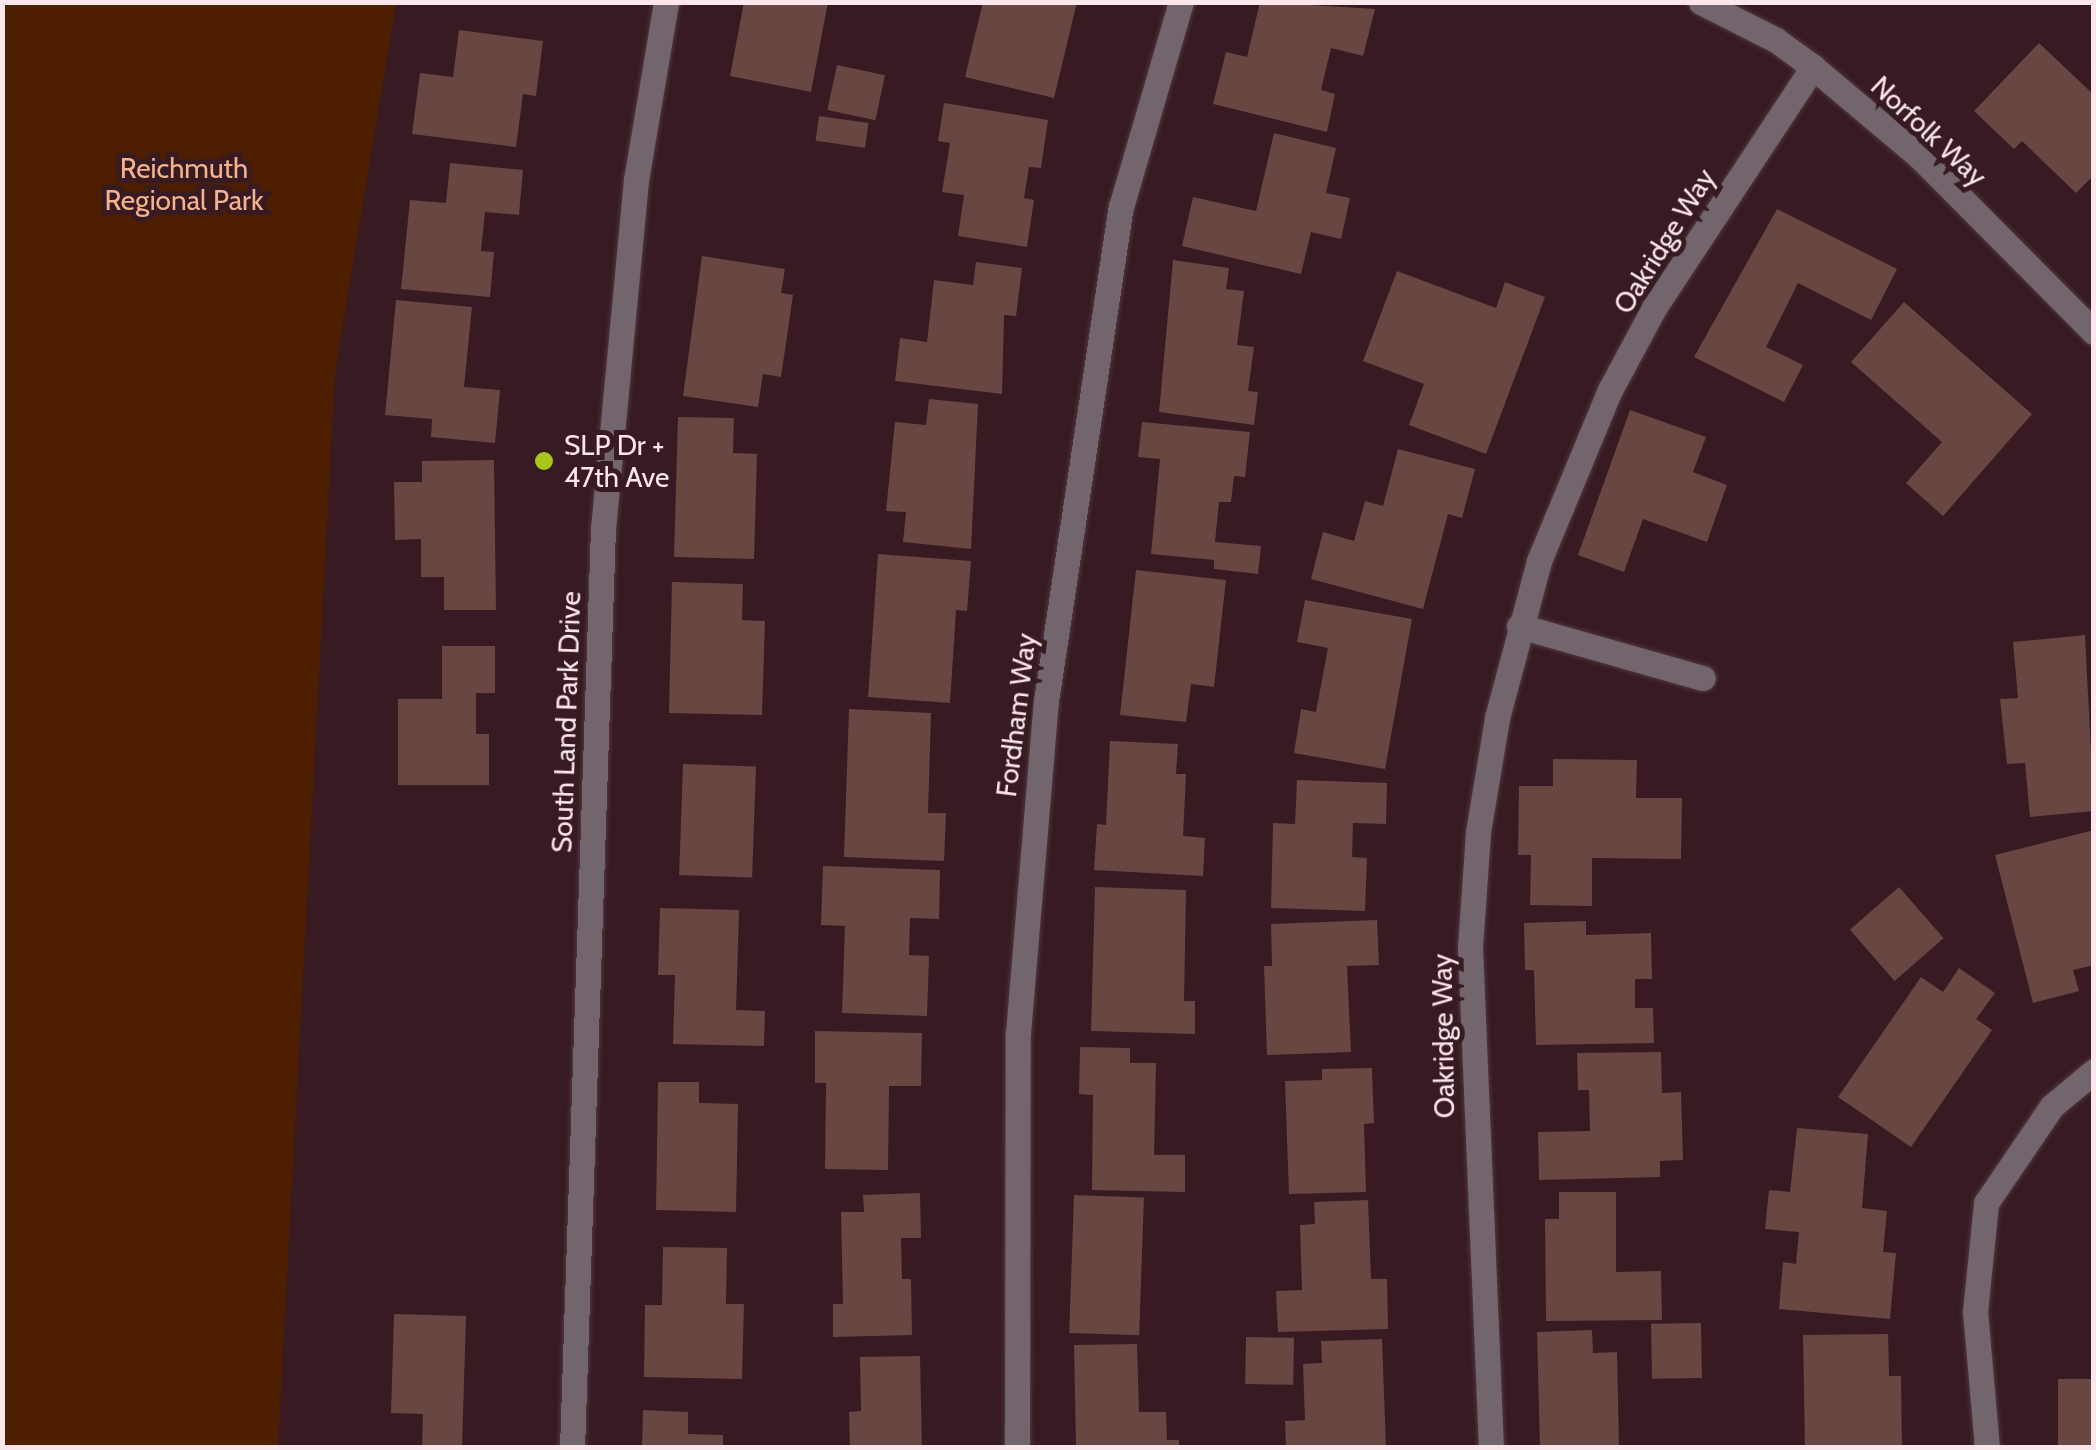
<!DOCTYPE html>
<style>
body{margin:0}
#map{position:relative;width:2096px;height:1450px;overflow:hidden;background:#371a22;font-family:Cabin,sans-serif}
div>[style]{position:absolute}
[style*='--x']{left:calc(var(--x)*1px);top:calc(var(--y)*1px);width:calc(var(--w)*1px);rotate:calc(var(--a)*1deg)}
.green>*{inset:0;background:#4d1f00}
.building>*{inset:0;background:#684642;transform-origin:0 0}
.roads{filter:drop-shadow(0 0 2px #52373e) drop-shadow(0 0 2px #52373e)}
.minor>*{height:25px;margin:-12.5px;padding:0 12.5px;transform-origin:12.5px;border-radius:12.5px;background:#72656d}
.tertiary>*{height:25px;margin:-12.5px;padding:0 12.5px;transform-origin:12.5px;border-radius:12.5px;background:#72656d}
.dots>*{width:28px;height:28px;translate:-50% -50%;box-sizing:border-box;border:5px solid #371a22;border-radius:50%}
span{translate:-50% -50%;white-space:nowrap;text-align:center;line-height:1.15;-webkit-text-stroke:10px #371a22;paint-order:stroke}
.street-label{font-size:28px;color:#fbe7eb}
.park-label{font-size:28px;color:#f4b38f}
.poi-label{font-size:28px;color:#fbe7eb}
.left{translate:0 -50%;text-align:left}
.frame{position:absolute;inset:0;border:5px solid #fbe7eb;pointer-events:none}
</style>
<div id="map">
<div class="green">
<i style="clip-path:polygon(3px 2px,396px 3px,335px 374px,278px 1447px,3px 1447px)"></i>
</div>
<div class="building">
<i style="clip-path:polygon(744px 2px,828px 2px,811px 92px,730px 76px)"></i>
<i style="clip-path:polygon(983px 2px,1077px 2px,1054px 98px,965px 77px)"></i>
<i style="clip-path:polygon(1260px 2px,1375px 9px,1363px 56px,1331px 48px,1321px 90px,1335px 94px,1327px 132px,1213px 104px,1226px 52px,1247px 57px)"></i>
<i style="clip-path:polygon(459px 30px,543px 41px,536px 96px,523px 94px,516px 147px,412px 134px,420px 73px,453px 77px)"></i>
<i style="clip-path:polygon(2039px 43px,2094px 95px,2094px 175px,2076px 193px,2022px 141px,2014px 149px,1974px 111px)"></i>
<i style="left:837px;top:65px;width:49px;height:46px;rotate:12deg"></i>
<i style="clip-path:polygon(944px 103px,1048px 120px,1041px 168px,1029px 167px,1024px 198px,1034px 200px,1027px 247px,958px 236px,964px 195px,942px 192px,950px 143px,938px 141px)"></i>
<i style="left:819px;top:116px;width:50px;height:25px;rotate:8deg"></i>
<i style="clip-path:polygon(1274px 133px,1336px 148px,1326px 193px,1350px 198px,1341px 239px,1311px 232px,1301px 274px,1182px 246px,1193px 197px,1256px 211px)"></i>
<i style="clip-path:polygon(450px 163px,523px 170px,519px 215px,485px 212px,481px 251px,494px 252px,490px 297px,401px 289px,410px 200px,446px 203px)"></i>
<i style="clip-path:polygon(1777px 209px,1897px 269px,1871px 320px,1798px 283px,1766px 347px,1803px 365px,1784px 402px,1694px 357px)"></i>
<i style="clip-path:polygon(702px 256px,785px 269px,781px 293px,793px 295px,781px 377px,763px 374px,758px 407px,683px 396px)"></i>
<i style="clip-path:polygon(1173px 260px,1229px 268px,1226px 289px,1244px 291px,1237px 345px,1254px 347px,1248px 391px,1258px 392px,1254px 425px,1159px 412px)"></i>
<i style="clip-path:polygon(976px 262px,1022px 268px,1016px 316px,1004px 315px,1002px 394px,895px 381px,900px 338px,927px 342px,934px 280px,973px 285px)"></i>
<i style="clip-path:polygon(1397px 271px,1496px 308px,1505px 282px,1545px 297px,1486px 454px,1409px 425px,1424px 384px,1363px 361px)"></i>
<i style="clip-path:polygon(396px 300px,472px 307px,464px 387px,500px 390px,495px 443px,431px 437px,432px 419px,385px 415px)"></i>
<i style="clip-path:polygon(1904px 302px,2032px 414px,1943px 516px,1906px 483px,1942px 442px,1851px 362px)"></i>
<i style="clip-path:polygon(929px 399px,978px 404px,971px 549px,903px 542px,906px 512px,886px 511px,895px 422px,926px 425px)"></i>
<i style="clip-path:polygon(1630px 410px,1706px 437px,1693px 472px,1727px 485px,1707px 542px,1643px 519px,1624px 572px,1578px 555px)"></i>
<i style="clip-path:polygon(678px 417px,734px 418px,733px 453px,757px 454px,754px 559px,674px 557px)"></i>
<i style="clip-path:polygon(1142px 422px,1250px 432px,1245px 477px,1234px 476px,1231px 502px,1219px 502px,1215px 542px,1261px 546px,1258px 574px,1214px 569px,1214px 560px,1151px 554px,1160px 459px,1138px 457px)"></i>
<i style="clip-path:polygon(1398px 449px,1475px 469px,1462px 518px,1448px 514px,1423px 609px,1311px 579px,1323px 532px,1354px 541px,1365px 501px,1383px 506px)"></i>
<i style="clip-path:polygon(494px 460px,496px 610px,444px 610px,444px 577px,421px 577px,421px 539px,395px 540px,394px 482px,422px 482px,422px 461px)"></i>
<i style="clip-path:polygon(878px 554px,971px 561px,967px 611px,956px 610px,950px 703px,868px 697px)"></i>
<i style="clip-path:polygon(1136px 570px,1226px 580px,1214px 687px,1191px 684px,1186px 722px,1120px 715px)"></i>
<i style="clip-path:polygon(672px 582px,743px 584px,742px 620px,765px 621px,762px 715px,669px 713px)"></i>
<i style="clip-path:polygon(1305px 600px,1412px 619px,1385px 769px,1294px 753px,1301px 709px,1316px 712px,1328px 648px,1297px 642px)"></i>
<i style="clip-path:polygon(2085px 635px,2094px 811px,2030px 817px,2025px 763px,2007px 764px,2000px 699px,2018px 698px,2013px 642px)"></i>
<i style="clip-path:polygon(442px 646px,495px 646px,495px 693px,476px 693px,476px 734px,489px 734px,489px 785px,398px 785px,398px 699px,442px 699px)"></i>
<i style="clip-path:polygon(849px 709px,931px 713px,928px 813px,946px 813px,944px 861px,844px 857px)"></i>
<i style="clip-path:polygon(1110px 741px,1178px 744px,1176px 774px,1186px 774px,1183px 836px,1205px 838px,1203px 876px,1094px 870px,1097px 824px,1106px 825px)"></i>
<i style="clip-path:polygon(1553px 759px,1637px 760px,1636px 798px,1682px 798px,1681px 859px,1592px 858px,1592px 906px,1530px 905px,1531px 855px,1518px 855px,1519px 786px,1553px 786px)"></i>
<i style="left:683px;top:764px;width:73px;height:111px;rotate:2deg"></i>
<i style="clip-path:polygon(1297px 780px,1387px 783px,1386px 824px,1353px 823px,1352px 857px,1367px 858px,1365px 911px,1271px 908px,1273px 823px,1295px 824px)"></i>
<i style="clip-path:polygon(2094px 830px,2094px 965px,2073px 970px,2079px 991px,2033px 1003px,1995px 855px)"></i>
<i style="clip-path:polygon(823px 866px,940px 870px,939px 919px,910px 918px,909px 955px,929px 956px,927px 1016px,842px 1013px,845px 926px,821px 925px)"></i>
<i style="clip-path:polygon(1095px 887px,1186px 890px,1184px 1001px,1195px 1001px,1195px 1034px,1091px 1031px)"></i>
<i style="left:1899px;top:887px;width:68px;height:65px;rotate:49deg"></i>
<i style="clip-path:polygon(660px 908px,739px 910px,736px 1010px,765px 1011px,764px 1046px,673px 1044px,675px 975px,658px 975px)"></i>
<i style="clip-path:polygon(1377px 920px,1379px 965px,1347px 966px,1351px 1052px,1267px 1055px,1264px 966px,1272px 966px,1271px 924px)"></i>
<i style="clip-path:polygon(1586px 921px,1586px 935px,1651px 933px,1652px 979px,1635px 979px,1635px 1008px,1653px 1008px,1654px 1043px,1536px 1045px,1534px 970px,1525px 970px,1524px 923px)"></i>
<i style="clip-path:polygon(1959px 968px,1995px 993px,1976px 1019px,1992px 1030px,1911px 1147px,1838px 1097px,1921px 977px,1943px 992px)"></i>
<i style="clip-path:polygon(815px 1031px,922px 1033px,921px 1086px,889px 1086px,888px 1170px,825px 1169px,826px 1083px,815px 1083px)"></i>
<i style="clip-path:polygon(1080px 1047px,1130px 1048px,1130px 1063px,1156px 1063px,1154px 1155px,1185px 1155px,1185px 1192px,1092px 1190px,1093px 1095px,1079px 1094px)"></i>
<i style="clip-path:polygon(1661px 1052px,1662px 1093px,1681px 1092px,1683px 1160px,1660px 1161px,1660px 1177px,1539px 1180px,1538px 1132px,1590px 1131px,1589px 1090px,1578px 1090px,1577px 1053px)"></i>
<i style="clip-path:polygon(1372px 1068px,1374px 1123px,1364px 1124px,1366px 1192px,1289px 1194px,1285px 1081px,1322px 1080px,1322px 1069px)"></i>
<i style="clip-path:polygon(658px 1082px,699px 1082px,699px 1103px,738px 1104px,736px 1212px,656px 1210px)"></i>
<i style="clip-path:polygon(1797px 1128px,1868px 1134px,1862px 1208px,1887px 1211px,1883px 1252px,1896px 1253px,1890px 1319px,1779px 1309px,1783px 1262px,1796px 1264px,1799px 1232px,1765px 1229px,1769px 1190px,1790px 1192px)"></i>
<i style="clip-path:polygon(1559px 1192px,1616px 1192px,1616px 1272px,1661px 1271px,1662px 1320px,1546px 1321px,1545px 1219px,1559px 1219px)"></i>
<i style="clip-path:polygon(920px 1193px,921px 1238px,901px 1238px,902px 1279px,911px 1279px,912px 1335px,833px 1337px,833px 1304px,843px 1304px,841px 1212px,864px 1212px,863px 1195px)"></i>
<i style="left:1074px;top:1195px;width:70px;height:138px;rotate:2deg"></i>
<i style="clip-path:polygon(1368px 1200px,1371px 1279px,1387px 1279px,1388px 1329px,1278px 1332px,1276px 1291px,1302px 1290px,1300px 1225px,1315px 1224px,1314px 1202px)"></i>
<i style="clip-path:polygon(663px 1247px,727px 1248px,726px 1304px,744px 1304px,742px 1379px,644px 1377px,645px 1305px,662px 1305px)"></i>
<i style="clip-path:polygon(394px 1314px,466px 1316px,462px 1448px,422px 1448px,423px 1414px,391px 1413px)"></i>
<i style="left:1701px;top:1323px;width:55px;height:50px;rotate:89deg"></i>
<i style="clip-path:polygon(1592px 1330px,1593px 1353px,1617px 1352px,1619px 1448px,1540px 1448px,1537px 1332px)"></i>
<i style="clip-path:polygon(1888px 1334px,1889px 1376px,1901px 1376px,1902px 1448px,1805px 1448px,1803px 1335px)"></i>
<i style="left:1246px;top:1337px;width:48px;height:47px;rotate:1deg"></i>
<i style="clip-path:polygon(1382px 1339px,1386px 1448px,1286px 1448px,1285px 1421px,1305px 1420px,1303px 1364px,1322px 1363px,1321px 1341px)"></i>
<i style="clip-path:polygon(1137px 1344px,1139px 1412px,1166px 1412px,1167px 1440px,1179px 1440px,1179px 1448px,1076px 1448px,1074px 1345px)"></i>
<i style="clip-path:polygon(920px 1356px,922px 1448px,850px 1448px,849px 1412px,861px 1411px,860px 1357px)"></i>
<i style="left:2058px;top:1379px;width:36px;height:69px"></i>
<i style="clip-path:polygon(643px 1410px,688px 1412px,688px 1434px,723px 1435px,723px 1448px,642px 1445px)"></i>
</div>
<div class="roads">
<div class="minor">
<i style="--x:1701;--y:2;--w:84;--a:26.9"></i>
<i style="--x:1776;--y:40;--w:46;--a:36.1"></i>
<i style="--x:1813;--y:67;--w:140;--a:40.1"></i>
<i style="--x:1920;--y:157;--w:247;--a:45.2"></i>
<i style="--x:1519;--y:626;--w:191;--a:15.8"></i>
<i style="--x:1017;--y:1448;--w:415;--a:-89.9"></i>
<i style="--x:1018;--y:1033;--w:333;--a:-85.2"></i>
<i style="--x:1046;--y:701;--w:500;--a:-81.4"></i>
<i style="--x:1121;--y:207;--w:214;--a:-73.7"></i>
<i style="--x:1491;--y:1448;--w:501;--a:-92.4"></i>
<i style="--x:1470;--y:947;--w:115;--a:-86"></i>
<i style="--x:1478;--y:832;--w:116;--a:-80.5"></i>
<i style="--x:1497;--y:718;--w:163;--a:-75"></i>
<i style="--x:1539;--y:561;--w:185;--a:-67.5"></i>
<i style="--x:1610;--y:390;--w:93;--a:-61.8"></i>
<i style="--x:1654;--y:308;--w:289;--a:-56.6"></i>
<i style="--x:1987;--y:1448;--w:137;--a:-95"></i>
<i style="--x:1975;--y:1312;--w:110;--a:-84.2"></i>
<i style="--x:1986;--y:1203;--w:117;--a:-55.8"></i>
<i style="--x:2052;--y:1106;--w:55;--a:-39.8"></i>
</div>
<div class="tertiary">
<i style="--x:572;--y:1448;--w:920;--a:-88.07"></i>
<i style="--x:603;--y:529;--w:351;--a:-84.6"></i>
<i style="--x:636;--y:180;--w:181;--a:-80.4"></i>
</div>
</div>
<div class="dots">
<i style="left:544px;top:461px;background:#a9c71b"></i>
</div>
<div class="street-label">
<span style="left:1929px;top:131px;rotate:43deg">Norfolk Way</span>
<span style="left:1664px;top:241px;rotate:-58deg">Oakridge Way</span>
<span style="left:1016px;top:715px;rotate:-83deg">Fordham Way</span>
<span style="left:566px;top:722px;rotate:-88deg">South Land Park Drive</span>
<span style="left:1443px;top:1036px;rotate:-91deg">Oakridge Way</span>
</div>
<div class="park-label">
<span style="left:184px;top:184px">Reichmuth<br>Regional Park</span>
</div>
<div class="poi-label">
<span class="left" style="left:564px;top:461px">SLP Dr +<br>47th Ave</span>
</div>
<div class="frame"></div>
</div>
